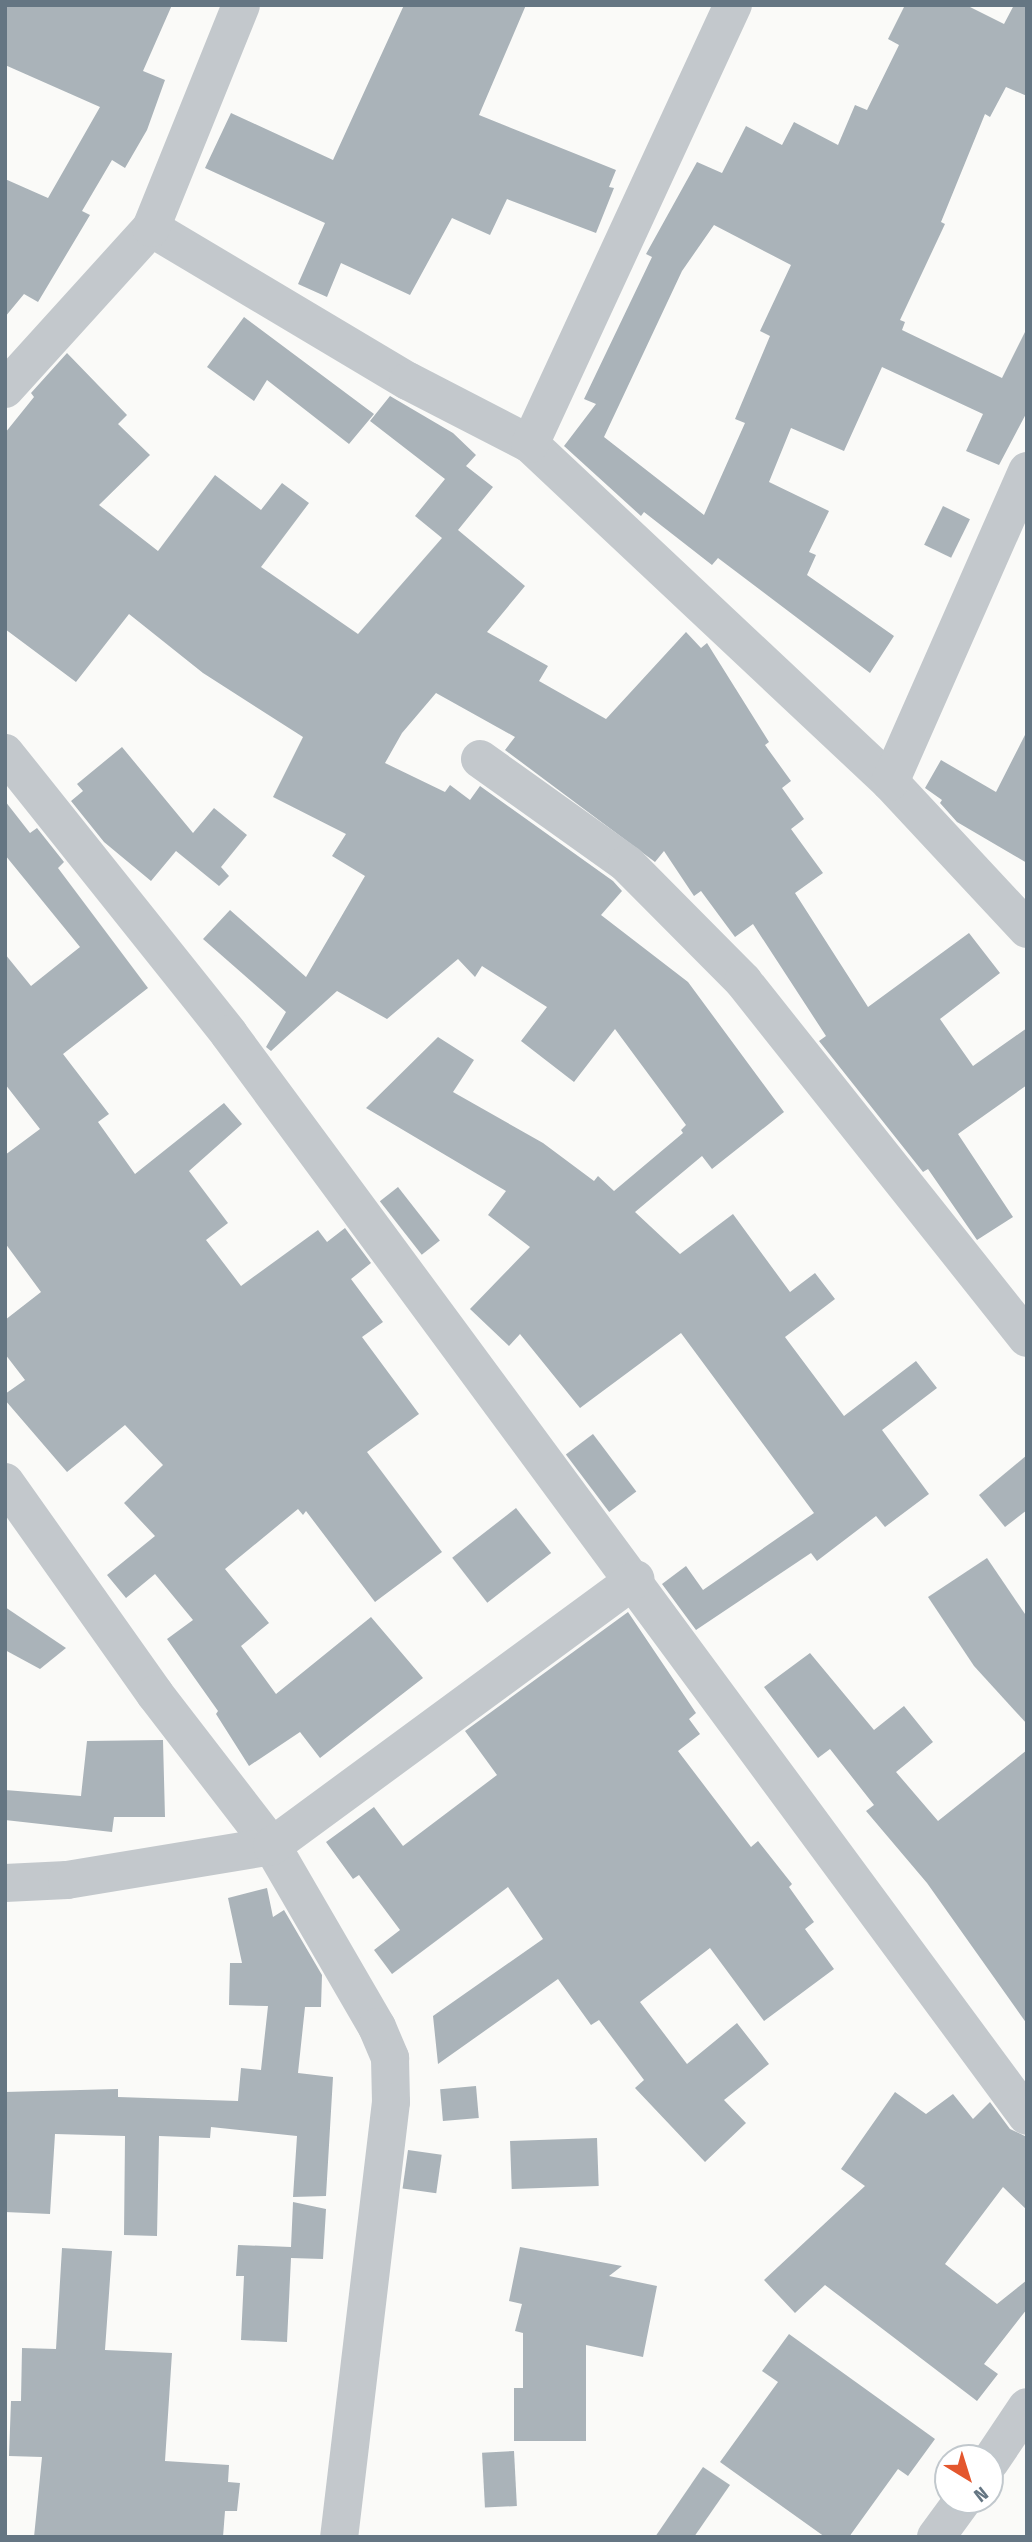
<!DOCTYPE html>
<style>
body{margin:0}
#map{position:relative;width:1032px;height:2542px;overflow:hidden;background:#fafaf8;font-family:"Fira Sans Condensed",sans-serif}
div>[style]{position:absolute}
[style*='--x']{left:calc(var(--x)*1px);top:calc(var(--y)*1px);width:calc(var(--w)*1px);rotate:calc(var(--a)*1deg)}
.building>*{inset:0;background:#aab3b9;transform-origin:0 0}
.minor>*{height:38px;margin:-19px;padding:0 19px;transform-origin:19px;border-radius:19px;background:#c3c8cc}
span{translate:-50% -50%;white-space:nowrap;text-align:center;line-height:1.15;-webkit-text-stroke:7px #fff;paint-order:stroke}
.frame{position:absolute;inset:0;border:7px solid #657683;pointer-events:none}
.north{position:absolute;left:934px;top:2444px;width:70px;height:70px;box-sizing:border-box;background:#fff;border:2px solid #c1c8cd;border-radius:50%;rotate:142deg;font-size:19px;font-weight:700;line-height:28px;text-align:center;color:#657683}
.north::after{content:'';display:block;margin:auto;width:24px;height:32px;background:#e4572e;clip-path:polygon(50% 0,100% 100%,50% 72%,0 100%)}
</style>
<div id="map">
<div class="building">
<i style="clip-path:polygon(5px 5px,172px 5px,143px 71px,165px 80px,147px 130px,125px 168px,112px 160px,82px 211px,90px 215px,38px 302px,24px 294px,5px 317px,5px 179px,48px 198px,100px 107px,5px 65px)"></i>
<i style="clip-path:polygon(404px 5px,526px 5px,479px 115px,616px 170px,609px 187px,614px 188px,596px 233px,507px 199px,490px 235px,452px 218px,410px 295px,341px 263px,327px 297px,298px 284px,325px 223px,205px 168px,231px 113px,333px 160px)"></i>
<i style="clip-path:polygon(evenodd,905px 5px,966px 5px,1004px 24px,1014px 5px,1027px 5px,1027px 96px,1006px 87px,990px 117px,985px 114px,941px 222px,945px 224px,900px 320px,905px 322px,902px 330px,1002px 378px,1027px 328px,1027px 412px,999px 465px,966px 451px,983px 414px,882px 367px,844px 451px,791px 428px,769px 482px,829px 511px,809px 552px,816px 555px,807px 575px,894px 636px,870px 673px,718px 558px,712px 565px,644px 512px,641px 516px,564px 446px,596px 404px,584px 399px,652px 257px,646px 254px,697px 162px,722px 173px,746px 126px,782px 145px,794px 122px,838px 145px,855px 105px,867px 110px,899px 45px,888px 39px,905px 5px,714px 225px,791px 265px,760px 331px,770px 336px,735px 419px,745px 423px,704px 515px,604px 437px,682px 271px,714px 225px)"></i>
<i style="clip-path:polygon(244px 317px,374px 414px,349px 444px,267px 380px,254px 401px,207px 367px)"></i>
<i style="clip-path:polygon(67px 353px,127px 415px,118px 424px,150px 455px,99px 505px,158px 551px,215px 475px,261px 510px,282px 483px,309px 503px,261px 567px,358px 634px,442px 538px,415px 516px,445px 479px,370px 421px,390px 396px,453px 433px,476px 455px,466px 466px,493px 487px,458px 530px,525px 586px,487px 632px,548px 666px,539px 681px,606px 719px,686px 632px,701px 648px,707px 643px,769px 742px,765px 745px,791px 781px,782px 788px,804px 819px,791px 829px,823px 873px,795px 893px,868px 1007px,969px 933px,1000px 973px,940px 1019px,973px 1066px,1027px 1028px,1027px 1085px,958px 1134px,1013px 1217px,977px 1240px,928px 1169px,923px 1172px,819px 1041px,826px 1036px,753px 924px,735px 937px,701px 891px,694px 896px,664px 851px,655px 862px,505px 750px,515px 737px,436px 693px,402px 733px,385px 763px,445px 792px,450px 785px,470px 800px,480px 786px,613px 881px,622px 891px,601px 915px,688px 982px,784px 1112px,712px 1169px,702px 1156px,635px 1212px,680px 1254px,733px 1214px,790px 1292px,815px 1273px,835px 1299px,785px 1337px,844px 1416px,916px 1361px,937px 1388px,882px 1430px,929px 1494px,885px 1527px,876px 1516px,817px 1561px,811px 1553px,696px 1630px,662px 1584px,686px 1566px,703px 1590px,814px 1513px,681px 1333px,580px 1408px,520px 1334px,509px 1346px,470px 1309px,530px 1247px,488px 1215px,506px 1191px,366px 1108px,438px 1037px,474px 1060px,453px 1092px,543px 1143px,594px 1181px,598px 1176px,614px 1191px,683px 1133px,681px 1130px,686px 1125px,615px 1029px,574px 1082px,521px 1041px,547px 1007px,482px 966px,475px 977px,458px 959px,387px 1019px,337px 991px,271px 1051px,266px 1047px,286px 1012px,203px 939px,230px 910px,306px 977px,365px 876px,332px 856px,346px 834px,273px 797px,303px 737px,203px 673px,129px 614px,76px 682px,5px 629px,5px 433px,34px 397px,31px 393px)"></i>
<i style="left:943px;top:506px;width:30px;height:43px;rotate:26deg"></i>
<i style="clip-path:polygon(1027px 731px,1027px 863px,957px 822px,940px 803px,942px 800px,925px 788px,941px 760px,996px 792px)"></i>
<i style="clip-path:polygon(122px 747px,193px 833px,214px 808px,247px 835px,221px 867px,229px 876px,219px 886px,176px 851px,151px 881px,104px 842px,71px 801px,83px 791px,77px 784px)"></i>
<i style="clip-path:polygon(5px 801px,30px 833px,37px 828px,64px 862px,58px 868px,148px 988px,63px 1054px,109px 1114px,98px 1122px,135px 1174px,224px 1103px,242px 1124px,189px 1171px,228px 1223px,206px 1240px,241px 1286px,318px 1230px,327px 1242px,345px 1228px,371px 1263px,351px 1279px,383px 1322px,362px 1337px,419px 1414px,367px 1452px,442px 1552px,375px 1602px,306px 1511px,303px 1515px,298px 1509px,225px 1569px,269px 1623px,241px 1646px,276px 1694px,371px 1617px,423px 1678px,320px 1758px,300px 1732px,249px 1766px,216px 1714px,218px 1711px,167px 1639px,193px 1620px,155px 1574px,126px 1598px,107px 1575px,155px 1536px,124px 1503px,163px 1465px,125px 1425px,67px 1472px,5px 1400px,5px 1394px,25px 1380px,5px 1354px,5px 1320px,41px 1292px,5px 1243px,5px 1155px,40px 1129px,5px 1084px,5px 954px,31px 986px,80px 947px,5px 855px)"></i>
<i style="left:398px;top:1187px;width:68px;height:23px;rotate:52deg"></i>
<i style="left:593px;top:1434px;width:72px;height:34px;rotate:53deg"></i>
<i style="clip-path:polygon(1027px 1455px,1027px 1510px,1005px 1527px,979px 1495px)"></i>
<i style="left:516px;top:1508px;width:57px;height:81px;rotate:52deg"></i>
<i style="clip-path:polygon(987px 1558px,1027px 1617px,1027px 1724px,974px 1666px,928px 1597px)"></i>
<i style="clip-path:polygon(5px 1607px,66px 1648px,40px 1669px,5px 1650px)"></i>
<i style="clip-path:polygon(628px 1612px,696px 1713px,689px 1719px,700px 1734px,678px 1751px,751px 1847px,758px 1841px,792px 1884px,789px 1887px,814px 1922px,805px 1929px,834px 1969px,764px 2021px,710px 1948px,640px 2002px,687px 2064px,737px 2023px,769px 2064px,724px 2100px,746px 2123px,705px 2162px,635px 2088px,644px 2080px,599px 2020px,591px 2025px,558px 1979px,438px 2064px,433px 2016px,543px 1939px,508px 1887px,392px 1974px,374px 1950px,400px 1930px,359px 1875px,353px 1879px,326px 1842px,374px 1807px,403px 1846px,497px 1775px,465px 1731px)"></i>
<i style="clip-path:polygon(810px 1653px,874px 1730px,904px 1706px,933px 1742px,896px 1772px,938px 1821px,1027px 1750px,1027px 2024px,927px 1883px,866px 1811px,874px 1805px,830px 1749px,818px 1758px,764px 1687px)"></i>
<i style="clip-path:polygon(163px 1740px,165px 1817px,114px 1817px,112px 1832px,5px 1820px,5px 1790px,81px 1796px,87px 1741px)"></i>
<i style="clip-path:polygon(267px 1888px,273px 1917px,284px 1910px,322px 1975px,321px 2007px,305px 2007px,298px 2073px,333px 2077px,326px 2196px,293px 2197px,297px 2136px,211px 2127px,210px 2138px,159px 2136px,157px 2236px,124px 2235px,125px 2136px,55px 2134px,50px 2214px,5px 2212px,5px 2092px,118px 2089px,118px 2097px,238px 2101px,241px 2068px,261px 2070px,268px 2006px,229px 2005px,230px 1963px,242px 1963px,228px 1898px)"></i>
<i style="left:476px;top:2086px;width:32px;height:36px;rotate:85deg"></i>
<i style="clip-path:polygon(895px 2092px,926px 2114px,953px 2094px,973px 2119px,990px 2102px,1010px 2129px,1027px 2137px,1027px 2210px,1003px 2187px,945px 2264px,997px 2304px,1027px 2280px,1027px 2309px,984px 2364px,998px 2374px,977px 2401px,825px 2285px,795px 2313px,764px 2280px,865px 2186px,841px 2169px)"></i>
<i style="left:597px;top:2138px;width:48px;height:87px;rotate:88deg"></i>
<i style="left:408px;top:2150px;width:34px;height:39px;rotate:8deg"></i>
<i style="clip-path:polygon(293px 2202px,326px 2209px,323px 2259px,291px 2258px,287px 2342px,241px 2340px,244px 2276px,236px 2276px,238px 2245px,291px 2247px)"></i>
<i style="clip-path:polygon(520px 2247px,622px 2266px,609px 2276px,657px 2286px,643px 2357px,586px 2345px,586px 2441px,514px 2441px,514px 2388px,523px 2388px,523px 2333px,515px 2331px,522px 2304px,509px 2301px)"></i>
<i style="clip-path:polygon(62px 2248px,112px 2251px,105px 2350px,172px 2353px,165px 2461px,229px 2465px,228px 2482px,240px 2483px,237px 2511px,225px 2511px,223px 2537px,34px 2537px,42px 2457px,9px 2456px,11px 2401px,21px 2401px,22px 2348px,56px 2349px)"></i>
<i style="clip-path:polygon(789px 2334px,935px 2439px,908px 2476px,898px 2469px,849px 2537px,825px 2537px,720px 2462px,778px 2382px,762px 2371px)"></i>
<i style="left:514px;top:2451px;width:55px;height:32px;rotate:87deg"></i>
<i style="clip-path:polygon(703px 2467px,730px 2485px,694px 2537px,655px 2537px)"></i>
</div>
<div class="minor">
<i style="--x:151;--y:228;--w:299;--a:30.8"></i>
<i style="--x:408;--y:381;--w:137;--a:27.3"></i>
<i style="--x:530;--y:444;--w:494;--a:43.2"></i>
<i style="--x:890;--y:782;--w:201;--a:47"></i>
<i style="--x:5;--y:389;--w:217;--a:-47.8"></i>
<i style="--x:151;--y:228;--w:240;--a:-68"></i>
<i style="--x:530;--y:444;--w:484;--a:-65.2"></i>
<i style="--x:5;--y:753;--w:359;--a:51.4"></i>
<i style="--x:229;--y:1034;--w:1344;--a:53.59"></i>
<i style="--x:480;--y:759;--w:181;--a:35.5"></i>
<i style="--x:627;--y:864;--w:165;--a:45.2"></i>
<i style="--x:743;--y:981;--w:456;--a:51.5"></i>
<i style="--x:890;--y:782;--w:340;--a:-66.2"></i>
<i style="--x:5;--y:1482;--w:260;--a:54.7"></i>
<i style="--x:155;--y:1694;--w:192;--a:52.4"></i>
<i style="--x:272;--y:1846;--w:209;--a:59.9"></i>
<i style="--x:377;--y:2027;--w:34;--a:67"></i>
<i style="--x:390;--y:2058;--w:44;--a:88.7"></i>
<i style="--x:391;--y:2102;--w:438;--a:96.8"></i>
<i style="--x:5;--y:1883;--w:62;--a:-2.8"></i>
<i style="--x:67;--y:1880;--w:208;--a:-9.4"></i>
<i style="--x:272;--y:1846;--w:451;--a:-36.3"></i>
<i style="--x:990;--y:2462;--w:66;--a:-56.1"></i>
<i style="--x:936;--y:2537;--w:46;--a:-53.9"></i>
</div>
<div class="frame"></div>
<div class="north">N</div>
</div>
